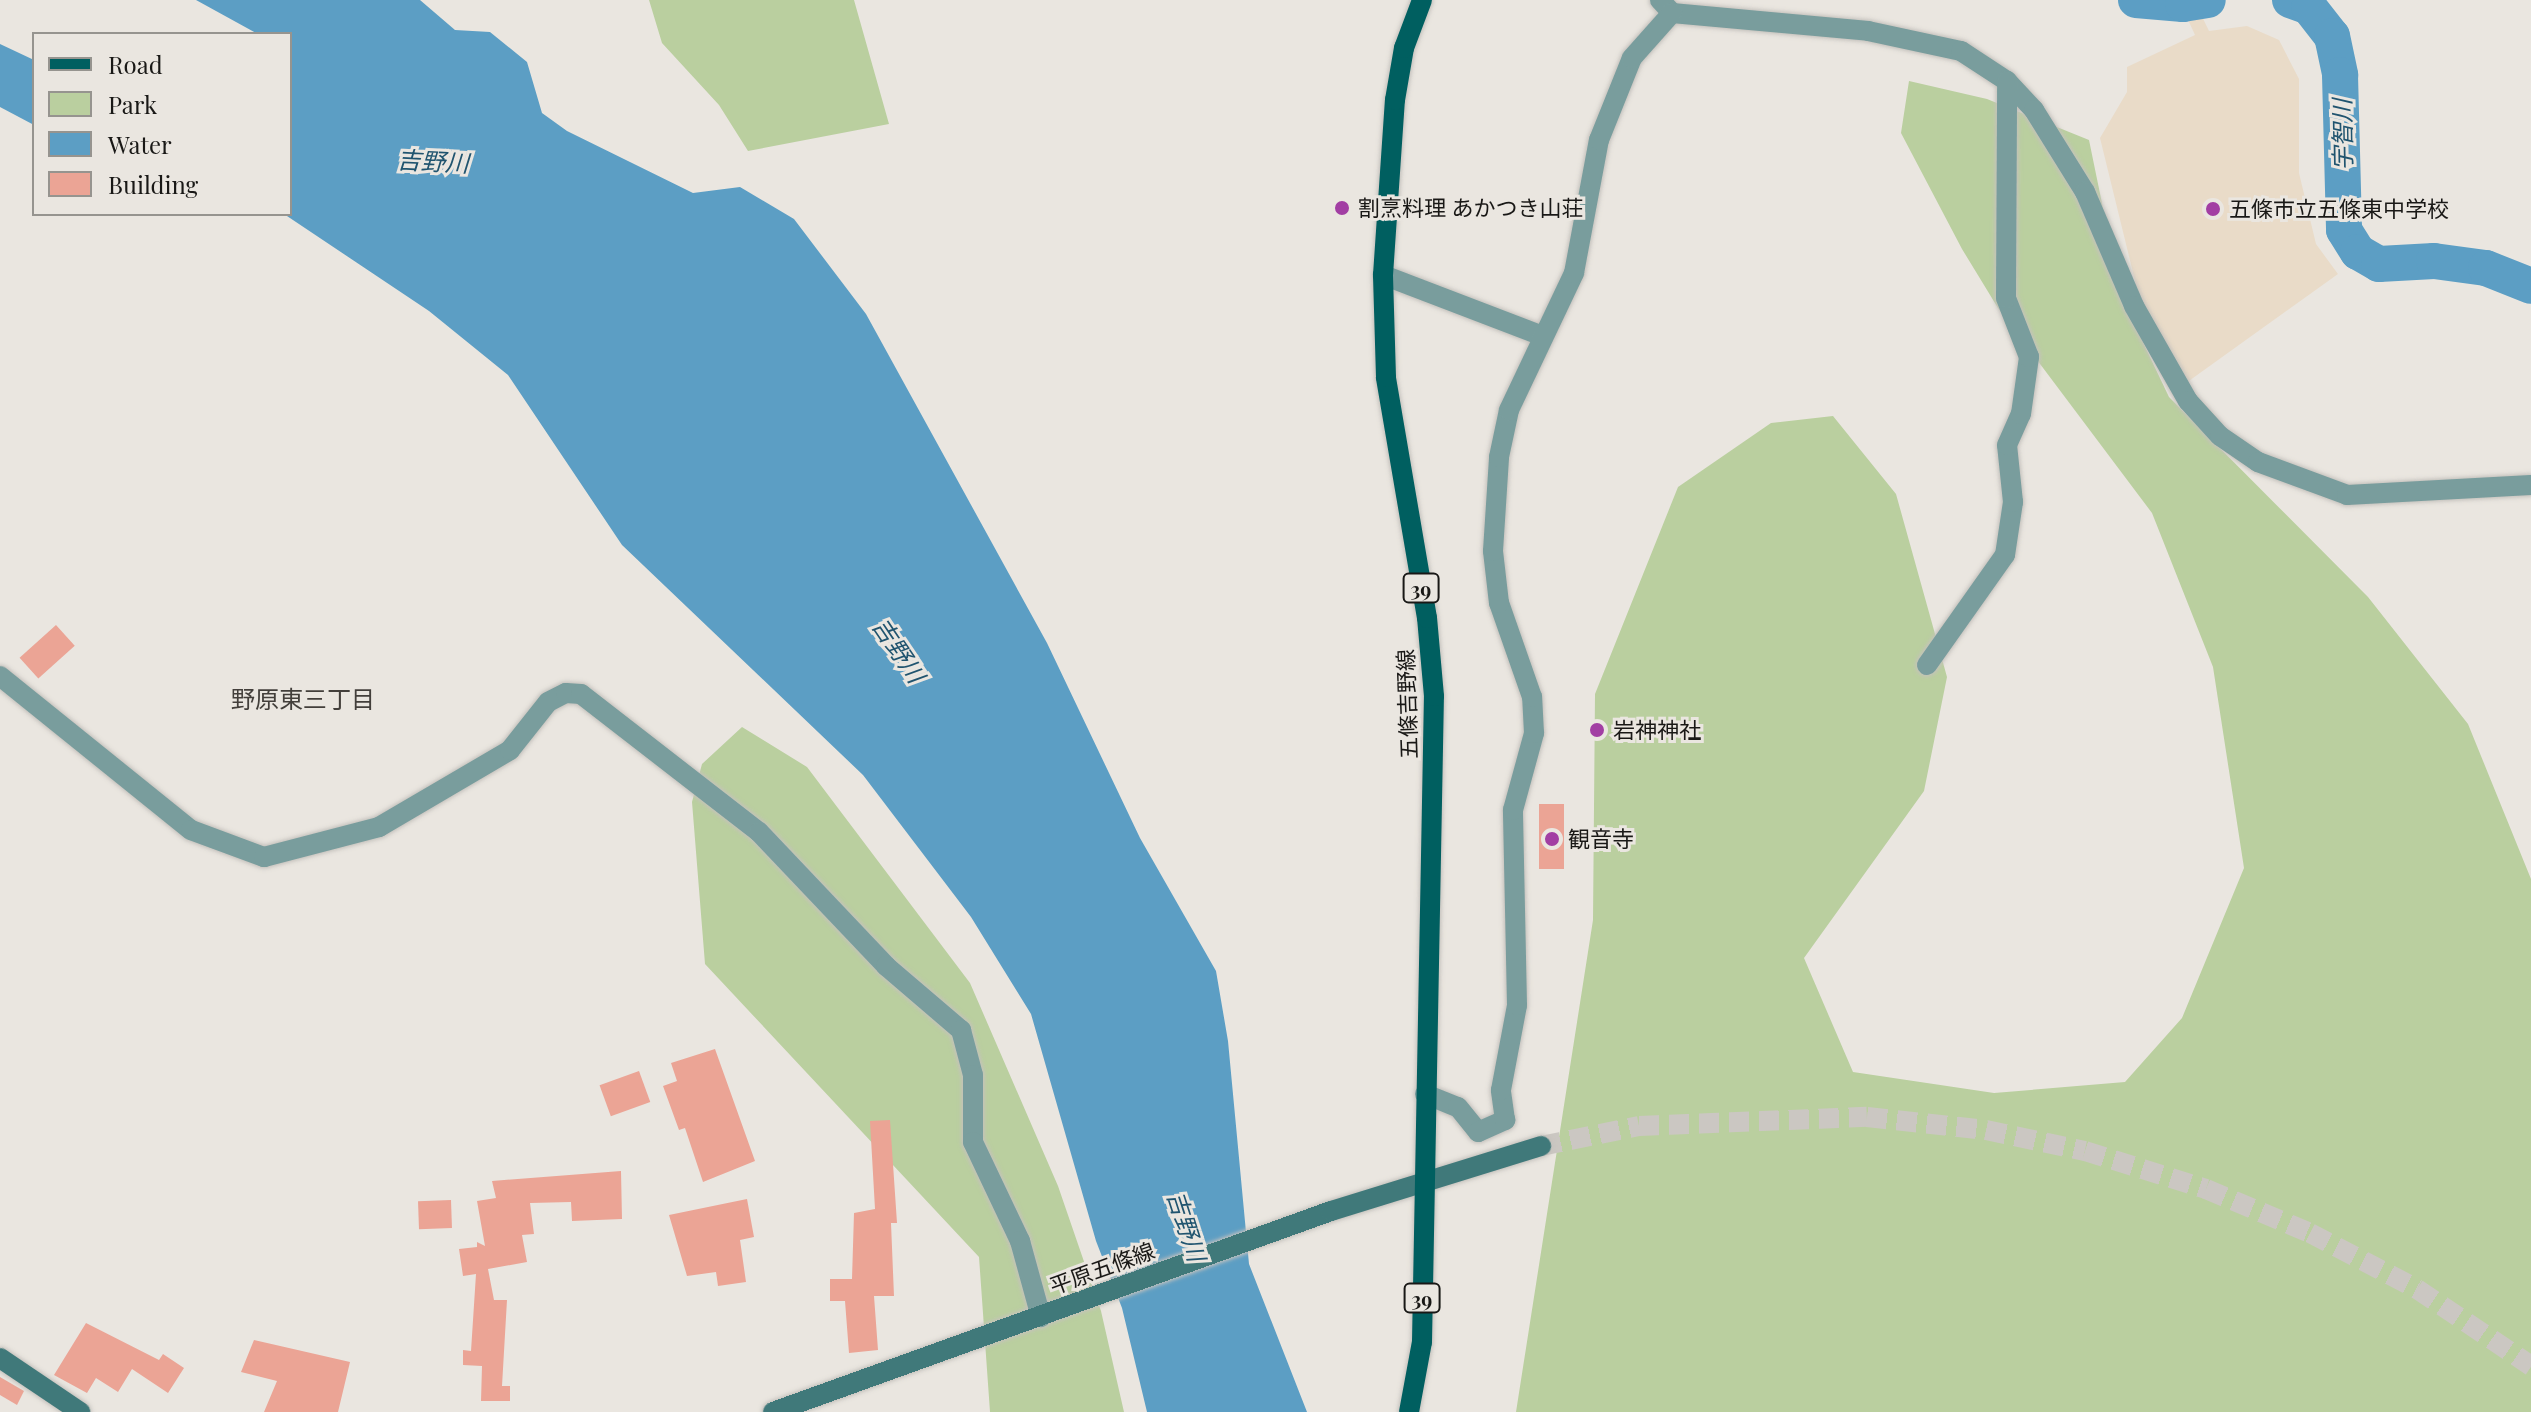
<!DOCTYPE html>
<meta charset="utf-8">
<style>
body{margin:0}
#map{position:relative;width:2531px;height:1412px;overflow:hidden;background:#eae6e0;font-family:"Playfair Display","Noto Sans JP",serif}
div>[style]{position:absolute}
[style*='--x']{left:calc(var(--x)*1px);top:calc(var(--y)*1px);width:calc(var(--w)*1px);rotate:calc(var(--a)*1deg)}
.education>*{inset:0;background:#e9dbc8}
.green>*{inset:0;background:#bacf9f}
.water>*{inset:0;background:#5c9ec4}
.river>*{height:36px;margin:-18px;padding:0 18px;transform-origin:18px;border-radius:18px;background:#5c9ec4}
.building>*{inset:0;background:#eba495;transform-origin:0 0}
.secondary-tunnel>*{height:20px;margin-top:-10px;transform-origin:0;background:repeating-linear-gradient(90deg,#cbc7c2 0 20px,transparent 0 30px)}
.roads{filter:drop-shadow(0 0 2px #c4c1bc) drop-shadow(0 0 2px #c4c1bc)}
.minor>*{height:20px;margin:-10px;padding:0 10px;transform-origin:10px;border-radius:10px;background:#799d9d}
.secondary>*{height:20px;margin:-10px;padding:0 10px;transform-origin:10px;border-radius:10px;background:#40797a}
.primary>*{height:20px;margin:-10px;padding:0 10px;transform-origin:10px;border-radius:10px;background:#005f60}
.dots>*{width:22px;height:22px;translate:-50% -50%;box-sizing:border-box;border:4px solid #eae6e0;border-radius:50%}
span{translate:-50% -50%;white-space:nowrap;text-align:center;line-height:1.15;-webkit-text-stroke:6px #eae6e0;paint-order:stroke}
.shield-label span{padding:2px 6px;background:#eae6e0;border:2px solid;border-radius:6px;-webkit-text-stroke-width:0}
.shield-label{font-size:20px;color:#191816;font-weight:700}
.poi-label{font-size:22px;color:#191816}
.left{translate:0 -50%;text-align:left}
.street-label{font-size:22px;color:#191816}
.water-label{font-size:24px;color:#20546f;font-style:italic}
.neighbourhood-label{font-size:24px;color:#433f3b}
.legend{position:absolute;left:32px;top:32px;width:260px;height:184px;box-sizing:border-box;background:#eae6e0;border:2px solid #96948f;margin:0;padding:10px 14px;list-style:none;font-size:24px;color:#191816}
.legend li{display:flex;align-items:center;gap:16px;height:40px}
.legend b{width:40px;border:2px solid #96948f}
</style>
<div id="map">
<div class="education">
<i style="clip-path:polygon(2179px 0,2194px 0,2209px 31px,2247px 26px,2279px 40px,2299px 79px,2299px 173px,2316px 244px,2338px 274px,2186px 383px,2139px 297px,2100px 138px,2127px 92px,2127px 67px,2195px 35px)"></i>
</div>
<div class="green">
<i style="clip-path:polygon(649px 0,854px 0,889px 124px,748px 151px,719px 105px,662px 43px)"></i>
<i style="clip-path:polygon(1909px 81px,1987px 99px,2089px 140px,2121px 296px,2169px 397px,2368px 597px,2468px 724px,2531px 879px,2531px 1412px,1516px 1412px,1593px 920px,1595px 694px,1678px 487px,1771px 423px,1833px 416px,1896px 494px,1947px 677px,1924px 791px,1804px 958px,1853px 1072px,1994px 1093px,2125px 1082px,2182px 1018px,2244px 868px,2213px 667px,2152px 513px,1998px 308px,1962px 249px,1901px 133px)"></i>
<i style="clip-path:polygon(742px 727px,807px 767px,970px 983px,1058px 1186px,1101px 1311px,1124px 1412px,990px 1412px,979px 1257px,705px 964px,692px 802px,702px 764px)"></i>
</div>
<div class="water">
<i style="clip-path:polygon(196px 0,420px 0,455px 30px,490px 32px,527px 62px,542px 113px,567px 131px,693px 193px,740px 187px,794px 219px,866px 314px,1047px 643px,1140px 838px,1216px 971px,1228px 1041px,1249px 1264px,1307px 1412px,1147px 1412px,1122px 1308px,1096px 1241px,1031px 1014px,971px 917px,863px 775px,622px 545px,508px 375px,429px 311px,284px 214px,290px 214px,290px 34px,258px 34px)"></i>
<i style="clip-path:polygon(0 44px,34px 60px,34px 125px,0 107px)"></i>
</div>
<div class="river">
<i style="--x:2136;--y:0;--w:47;--a:4.9"></i>
<i style="--x:2183;--y:4;--w:25;--a:-9"></i>
<i style="--x:2290;--y:0;--w:20;--a:20"></i>
<i style="--x:2309;--y:7;--w:37;--a:52"></i>
<i style="--x:2332;--y:36;--w:40;--a:78"></i>
<i style="--x:2340;--y:75;--w:155;--a:88.5"></i>
<i style="--x:2344;--y:230;--w:26;--a:58"></i>
<i style="--x:2358;--y:252;--w:24;--a:30"></i>
<i style="--x:2379;--y:264;--w:55;--a:-3.1"></i>
<i style="--x:2434;--y:261;--w:52;--a:7.7"></i>
<i style="--x:2486;--y:268;--w:48;--a:21.8"></i>
</div>
<div class="building">
<i style="left:56px;top:625px;width:28px;height:49px;rotate:48deg"></i>
<i style="left:1539px;top:804px;width:25px;height:65px"></i>
<i style="clip-path:polygon(715px 1049px,755px 1161px,703px 1182px,685px 1128px,679px 1130px,663px 1086px,677px 1081px,671px 1063px)"></i>
<i style="left:639px;top:1071px;width:33px;height:42px;rotate:70deg"></i>
<i style="clip-path:polygon(890px 1120px,897px 1223px,891px 1223px,894px 1296px,874px 1296px,878px 1350px,849px 1353px,845px 1301px,830px 1301px,830px 1279px,852px 1279px,854px 1213px,875px 1209px,870px 1121px)"></i>
<i style="clip-path:polygon(621px 1171px,622px 1219px,572px 1221px,571px 1202px,530px 1203px,534px 1234px,522px 1235px,527px 1262px,488px 1269px,494px 1300px,507px 1300px,502px 1386px,510px 1386px,510px 1401px,481px 1401px,482px 1366px,463px 1365px,463px 1350px,471px 1351px,476px 1274px,463px 1276px,459px 1249px,477px 1247px,477px 1242px,485px 1246px,477px 1201px,496px 1198px,492px 1181px)"></i>
<i style="clip-path:polygon(747px 1199px,754px 1237px,740px 1240px,746px 1282px,718px 1286px,716px 1272px,687px 1276px,669px 1215px)"></i>
<i style="left:451px;top:1200px;width:28px;height:33px;rotate:88deg"></i>
<i style="clip-path:polygon(86px 1323px,159px 1360px,163px 1354px,184px 1368px,168px 1393px,132px 1369px,118px 1392px,96px 1378px,87px 1393px,54px 1375px)"></i>
<i style="clip-path:polygon(254px 1340px,350px 1362px,338px 1412px,264px 1412px,277px 1381px,241px 1372px)"></i>
<i style="clip-path:polygon(0 1377px,24px 1391px,17px 1405px,0 1395px)"></i>
</div>
<div class="secondary-tunnel">
<i style="--x:1541;--y:1146;--w:100;--a:-11.5"></i>
<i style="--x:1639;--y:1126;--w:228;--a:-2.3"></i>
<i style="--x:1867;--y:1117;--w:120;--a:6.2"></i>
<i style="--x:1986;--y:1130;--w:101;--a:12"></i>
<i style="--x:2085;--y:1151;--w:127;--a:17.4"></i>
<i style="--x:2206;--y:1189;--w:113;--a:22.9"></i>
<i style="--x:2310;--y:1233;--w:121;--a:27.6"></i>
<i style="--x:2417;--y:1289;--w:138;--a:34"></i>
</div>
<div class="roads">
<div class="minor">
<i style="--x:1660;--y:0;--w:18;--a:47"></i>
<i style="--x:1672;--y:13;--w:197;--a:5.2"></i>
<i style="--x:1868;--y:31;--w:95;--a:12.1"></i>
<i style="--x:1961;--y:51;--w:55;--a:33.1"></i>
<i style="--x:2007;--y:81;--w:40;--a:47"></i>
<i style="--x:2034;--y:110;--w:97;--a:58.1"></i>
<i style="--x:2085;--y:192;--w:124;--a:66.7"></i>
<i style="--x:2134;--y:306;--w:109;--a:60.4"></i>
<i style="--x:2188;--y:401;--w:47;--a:47.6"></i>
<i style="--x:2220;--y:436;--w:46;--a:34.4"></i>
<i style="--x:2258;--y:462;--w:95;--a:20.3"></i>
<i style="--x:2347;--y:495;--w:184;--a:-3.1"></i>
<i style="--x:1383;--y:275;--w:171;--a:20.9"></i>
<i style="--x:1927;--y:665;--w:135;--a:-54.7"></i>
<i style="--x:2005;--y:555;--w:54;--a:-81.4"></i>
<i style="--x:2013;--y:502;--w:57;--a:-96"></i>
<i style="--x:2007;--y:445;--w:34;--a:-66"></i>
<i style="--x:2021;--y:414;--w:58;--a:-82"></i>
<i style="--x:2029;--y:357;--w:63;--a:-111.3"></i>
<i style="--x:2006;--y:298;--w:217;--a:-89.7"></i>
<i style="--x:0;--y:676;--w:245;--a:38.9"></i>
<i style="--x:191;--y:830;--w:78;--a:20.3"></i>
<i style="--x:264;--y:857;--w:119;--a:-14.6"></i>
<i style="--x:379;--y:827;--w:152;--a:-30.4"></i>
<i style="--x:510;--y:750;--w:61;--a:-51.6"></i>
<i style="--x:548;--y:702;--w:20;--a:-27"></i>
<i style="--x:566;--y:693;--w:15;--a:4"></i>
<i style="--x:581;--y:694;--w:225;--a:37.8"></i>
<i style="--x:759;--y:832;--w:185;--a:46.5"></i>
<i style="--x:886;--y:966;--w:99;--a:40.5"></i>
<i style="--x:961;--y:1030;--w:47;--a:75.1"></i>
<i style="--x:973;--y:1075;--w:67;--a:90"></i>
<i style="--x:973;--y:1142;--w:110;--a:64.6"></i>
<i style="--x:1020;--y:1241;--w:79;--a:74.6"></i>
<i style="--x:1425;--y:1094;--w:35;--a:22"></i>
<i style="--x:1458;--y:1107;--w:32;--a:51"></i>
<i style="--x:1478;--y:1132;--w:30;--a:-24"></i>
<i style="--x:1505;--y:1120;--w:30;--a:-98"></i>
<i style="--x:1501;--y:1090;--w:86;--a:-79.3"></i>
<i style="--x:1517;--y:1005;--w:195;--a:-91.2"></i>
<i style="--x:1513;--y:810;--w:80;--a:-74.7"></i>
<i style="--x:1534;--y:733;--w:36;--a:-93"></i>
<i style="--x:1532;--y:697;--w:100;--a:-109.3"></i>
<i style="--x:1499;--y:603;--w:52;--a:-96.6"></i>
<i style="--x:1493;--y:551;--w:94;--a:-86.3"></i>
<i style="--x:1499;--y:457;--w:48;--a:-78"></i>
<i style="--x:1509;--y:410;--w:152;--a:-64.6"></i>
<i style="--x:1574;--y:273;--w:135;--a:-79.4"></i>
<i style="--x:1599;--y:140;--w:88;--a:-68.1"></i>
<i style="--x:1632;--y:58;--w:60;--a:-48.4"></i>
</div>
<div class="secondary">
<i style="--x:0;--y:1358;--w:97;--a:34"></i>
<i style="--x:773;--y:1412;--w:593;--a:-19.81"></i>
<i style="--x:1331;--y:1211;--w:220;--a:-17.2"></i>
</div>
<div class="primary">
<i style="--x:1409;--y:1412;--w:71;--a:-79.5"></i>
<i style="--x:1422;--y:1342;--w:646;--a:-88.94"></i>
<i style="--x:1434;--y:696;--w:78;--a:-95.1"></i>
<i style="--x:1427;--y:618;--w:244;--a:-99.7"></i>
<i style="--x:1386;--y:377;--w:102;--a:-91.7"></i>
<i style="--x:1383;--y:275;--w:175;--a:-86.1"></i>
<i style="--x:1395;--y:100;--w:53;--a:-80.2"></i>
<i style="--x:1404;--y:48;--w:51;--a:-69.4"></i>
</div>
</div>
<div class="dots">
<i style="left:1342px;top:208px;background:#a23ea3"></i>
<i style="left:2213px;top:209px;background:#a23ea3"></i>
<i style="left:1597px;top:730px;background:#a23ea3"></i>
<i style="left:1552px;top:839px;background:#a23ea3"></i>
</div>
<div class="shield-label">
<span style="left:1421px;top:588px">39</span>
<span style="left:1422px;top:1298px">39</span>
</div>
<div class="poi-label">
<span class="left" style="left:1358px;top:208px">割烹料理 あかつき山荘</span>
<span class="left" style="left:2229px;top:209px">五條市立五條東中学校</span>
<span class="left" style="left:1613px;top:730px">岩神神社</span>
<span class="left" style="left:1568px;top:839px">観音寺</span>
</div>
<div class="street-label">
<span style="left:1407px;top:704px;rotate:-92deg">五條吉野線</span>
<span style="left:1102px;top:1268px;rotate:-20deg">平原五條線</span>
</div>
<div class="water-label">
<span style="left:2342px;top:135px;rotate:-91deg">宇智川</span>
<span style="left:433px;top:161px;rotate:3deg">吉野川</span>
<span style="left:899px;top:650px;rotate:56deg">吉野川</span>
<span style="left:1187px;top:1226px;rotate:72deg">吉野川</span>
</div>
<div class="neighbourhood-label">
<span style="left:303px;top:699px">野原東三丁目</span>
</div>
<ul class="legend">
<li><b style="height:10px;background:#005f60"></b>Road</li>
<li><b style="height:22px;background:#bacf9f"></b>Park</li>
<li><b style="height:22px;background:#5c9ec4"></b>Water</li>
<li><b style="height:22px;background:#eba495"></b>Building</li>
</ul>
</div>
